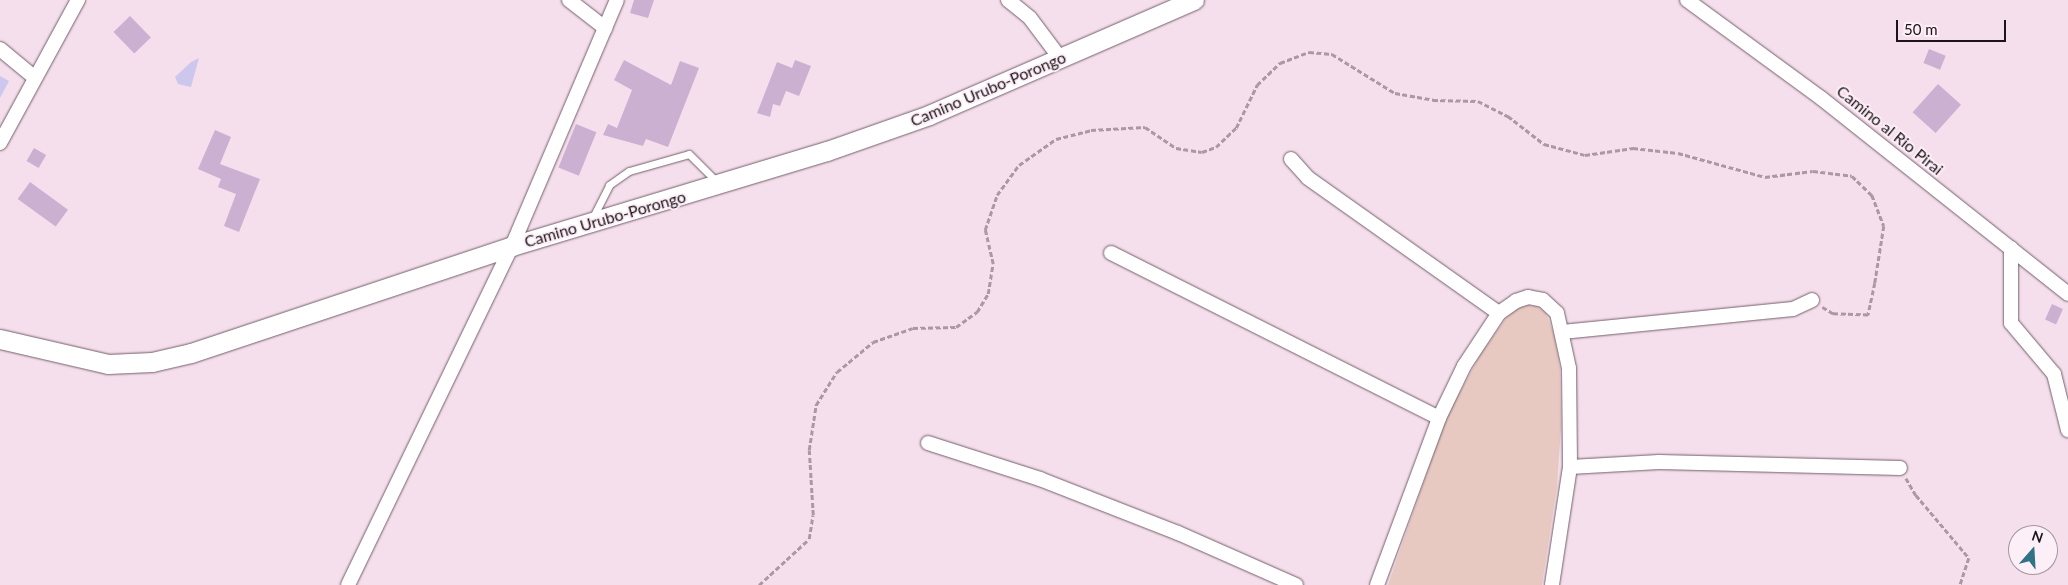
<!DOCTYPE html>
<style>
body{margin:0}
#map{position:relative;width:2068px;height:585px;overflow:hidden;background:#f6dfec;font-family:Lato,sans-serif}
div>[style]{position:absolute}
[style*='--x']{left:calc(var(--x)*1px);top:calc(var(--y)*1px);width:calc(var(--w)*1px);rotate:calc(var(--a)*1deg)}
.green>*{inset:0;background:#e8c9c2}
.water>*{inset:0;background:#cdc6ed}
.building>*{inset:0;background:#cbb0d2;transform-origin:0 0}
.path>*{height:2.5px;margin-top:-1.25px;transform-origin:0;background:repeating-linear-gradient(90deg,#aa99a2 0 5px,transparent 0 7.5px)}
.roads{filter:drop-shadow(0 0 1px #725f6a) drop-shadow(0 0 1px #725f6a)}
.lane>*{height:7px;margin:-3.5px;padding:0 3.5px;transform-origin:3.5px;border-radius:3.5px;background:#fff}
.street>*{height:14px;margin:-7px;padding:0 7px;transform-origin:7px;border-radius:7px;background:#fff}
.secondary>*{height:19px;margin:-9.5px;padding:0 9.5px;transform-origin:9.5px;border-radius:9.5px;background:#fff}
span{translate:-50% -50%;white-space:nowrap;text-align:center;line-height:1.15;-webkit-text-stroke:4px #fdeff7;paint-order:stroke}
.street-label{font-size:16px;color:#1b1418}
.north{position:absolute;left:2008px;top:525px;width:50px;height:50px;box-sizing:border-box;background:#fdeff7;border:1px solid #a3979e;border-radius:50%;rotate:19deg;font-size:14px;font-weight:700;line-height:20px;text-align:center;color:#1b1418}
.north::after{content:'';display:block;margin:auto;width:18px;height:22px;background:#327286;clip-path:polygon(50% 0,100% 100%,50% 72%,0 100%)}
.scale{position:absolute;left:1896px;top:20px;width:110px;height:22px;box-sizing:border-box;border:2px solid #1b1418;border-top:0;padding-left:6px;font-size:15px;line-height:18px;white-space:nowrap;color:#1b1418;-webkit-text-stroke:4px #fdeff7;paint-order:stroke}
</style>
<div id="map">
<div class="green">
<i style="clip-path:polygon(1524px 305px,1536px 306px,1546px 313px,1554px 334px,1560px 368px,1561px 427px,1557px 487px,1542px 585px,1388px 585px,1446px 418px,1480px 355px,1509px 314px)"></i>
</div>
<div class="water">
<i style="clip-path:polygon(199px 58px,191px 87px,178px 84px,175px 77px,191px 62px)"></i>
<i style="clip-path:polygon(0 76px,9px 81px,0 98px)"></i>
</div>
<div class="building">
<i style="clip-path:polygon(634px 0,654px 0,648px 18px,630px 13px)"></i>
<i style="left:130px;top:16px;width:30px;height:23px;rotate:46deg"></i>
<i style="left:1929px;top:49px;width:18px;height:15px;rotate:22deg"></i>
<i style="clip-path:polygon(624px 60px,671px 85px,680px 61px,699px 68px,668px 147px,646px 139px,643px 146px,603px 135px,608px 124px,617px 128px,632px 90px,614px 80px)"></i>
<i style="clip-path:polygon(795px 60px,811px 66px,799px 96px,786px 91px,780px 106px,773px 104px,770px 117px,757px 113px,777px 62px,792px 68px)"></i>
<i style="left:1938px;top:84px;width:31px;height:38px;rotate:42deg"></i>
<i style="left:576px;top:124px;width:22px;height:47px;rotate:22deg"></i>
<i style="clip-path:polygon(215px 130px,231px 137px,220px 164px,260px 179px,239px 232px,224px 226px,236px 194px,218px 187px,221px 179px,198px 169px)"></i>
<i style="left:34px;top:148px;width:14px;height:15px;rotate:30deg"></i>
<i style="left:30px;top:182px;width:47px;height:21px;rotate:36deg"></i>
<i style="left:2052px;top:304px;width:12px;height:17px;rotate:24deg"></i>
</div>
<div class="path">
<i style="--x:1906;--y:478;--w:20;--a:60"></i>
<i style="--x:1916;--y:495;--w:82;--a:49.9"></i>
<i style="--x:1969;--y:558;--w:28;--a:108"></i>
<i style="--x:759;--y:585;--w:68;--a:-42.6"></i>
<i style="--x:809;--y:539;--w:24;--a:-81"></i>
<i style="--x:813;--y:515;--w:65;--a:-93.5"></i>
<i style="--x:809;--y:450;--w:46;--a:-81.2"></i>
<i style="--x:816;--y:405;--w:39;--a:-58"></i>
<i style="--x:837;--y:372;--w:47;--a:-39.8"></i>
<i style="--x:873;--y:342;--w:42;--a:-19.3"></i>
<i style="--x:913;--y:328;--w:43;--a:-1.3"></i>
<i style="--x:956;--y:327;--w:26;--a:-36"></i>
<i style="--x:977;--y:312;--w:21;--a:-59"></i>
<i style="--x:988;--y:294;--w:30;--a:-81"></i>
<i style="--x:993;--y:264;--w:35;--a:-103"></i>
<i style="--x:985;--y:230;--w:37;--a:-71"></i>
<i style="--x:997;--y:195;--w:37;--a:-54"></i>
<i style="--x:1019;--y:165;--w:45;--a:-35.1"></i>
<i style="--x:1056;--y:139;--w:36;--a:-14"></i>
<i style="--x:1091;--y:130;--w:54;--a:-3.2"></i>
<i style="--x:1145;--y:127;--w:37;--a:34"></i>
<i style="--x:1176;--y:148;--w:26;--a:9"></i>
<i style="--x:1202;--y:152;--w:15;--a:-20"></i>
<i style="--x:1216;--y:147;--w:28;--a:-44"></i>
<i style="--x:1236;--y:128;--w:48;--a:-64"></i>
<i style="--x:1257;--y:85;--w:32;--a:-44"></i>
<i style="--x:1280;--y:63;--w:31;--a:-21"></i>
<i style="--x:1309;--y:52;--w:23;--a:5"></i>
<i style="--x:1332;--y:54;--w:74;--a:31.8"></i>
<i style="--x:1395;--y:93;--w:39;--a:10"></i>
<i style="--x:1433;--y:100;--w:45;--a:1.3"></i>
<i style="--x:1478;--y:101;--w:34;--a:27"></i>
<i style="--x:1508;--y:116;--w:46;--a:37.9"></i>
<i style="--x:1544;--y:144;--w:42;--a:15"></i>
<i style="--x:1585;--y:155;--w:49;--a:-8.3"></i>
<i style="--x:1633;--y:148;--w:45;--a:6.3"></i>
<i style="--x:1678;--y:153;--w:90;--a:15.4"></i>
<i style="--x:1765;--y:177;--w:48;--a:-7.1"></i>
<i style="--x:1813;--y:171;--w:39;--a:7"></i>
<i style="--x:1852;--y:176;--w:28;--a:44"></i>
<i style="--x:1872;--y:195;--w:33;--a:69"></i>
<i style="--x:1884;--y:226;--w:58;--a:99"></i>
<i style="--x:1875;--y:283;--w:33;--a:102"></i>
<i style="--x:1868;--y:315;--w:35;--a:-178"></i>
<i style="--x:1833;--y:314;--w:13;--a:-148"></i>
</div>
<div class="roads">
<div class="lane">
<i style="--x:592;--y:219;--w:38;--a:-63"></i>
<i style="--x:609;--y:185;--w:24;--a:-35"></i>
<i style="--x:629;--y:171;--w:62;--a:-15.8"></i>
<i style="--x:689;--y:154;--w:40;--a:45"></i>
</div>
<div class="street">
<i style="--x:569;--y:0;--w:46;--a:37.9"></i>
<i style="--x:1008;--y:0;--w:28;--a:39"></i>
<i style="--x:1030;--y:18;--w:50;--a:53.1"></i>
<i style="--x:1687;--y:0;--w:166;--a:36.2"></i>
<i style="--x:1821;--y:98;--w:315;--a:38.4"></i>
<i style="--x:0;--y:49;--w:45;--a:39.6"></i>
<i style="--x:0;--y:143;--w:163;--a:-61.4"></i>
<i style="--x:1291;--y:159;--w:25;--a:48"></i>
<i style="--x:1308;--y:178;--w:234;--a:35.3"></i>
<i style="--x:2011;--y:248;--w:75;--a:90"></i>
<i style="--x:2011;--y:323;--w:67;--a:49.9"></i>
<i style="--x:2054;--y:374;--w:58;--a:76"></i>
<i style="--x:1111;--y:253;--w:367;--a:26.7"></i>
<i style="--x:1562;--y:332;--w:232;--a:-5.7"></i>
<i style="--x:1793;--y:309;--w:21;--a:-25"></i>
<i style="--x:928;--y:443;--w:118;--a:17.8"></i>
<i style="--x:1040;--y:479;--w:148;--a:21.4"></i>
<i style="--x:1178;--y:533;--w:129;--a:23.8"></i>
<i style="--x:1570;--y:467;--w:89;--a:-3.2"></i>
<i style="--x:1659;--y:462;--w:241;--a:1.4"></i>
<i style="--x:348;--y:585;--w:377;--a:-64.2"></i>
<i style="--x:512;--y:246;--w:267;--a:-66.9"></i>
<i style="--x:1377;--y:585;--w:178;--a:-69.6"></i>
<i style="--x:1439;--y:418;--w:58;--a:-64.3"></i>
<i style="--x:1464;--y:366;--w:64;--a:-56.6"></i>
<i style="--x:1499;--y:313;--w:21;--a:-35"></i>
<i style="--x:1516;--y:301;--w:13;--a:-18"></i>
<i style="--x:1528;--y:297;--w:15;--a:11"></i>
<i style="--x:1543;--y:300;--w:19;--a:43"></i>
<i style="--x:1557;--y:313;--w:56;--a:77.7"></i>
<i style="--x:1569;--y:368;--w:99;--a:89.4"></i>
<i style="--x:1570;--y:467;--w:119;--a:98.7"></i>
</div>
<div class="secondary">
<i style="--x:0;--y:339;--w:111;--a:13"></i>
<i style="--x:108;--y:364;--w:44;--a:-2.6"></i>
<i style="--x:152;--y:362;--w:40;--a:-13"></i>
<i style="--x:191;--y:353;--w:338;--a:-18.4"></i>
<i style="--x:512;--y:246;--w:329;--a:-16.8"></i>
<i style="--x:827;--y:151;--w:108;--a:-19.4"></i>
<i style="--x:929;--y:115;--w:289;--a:-23.5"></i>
</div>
</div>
<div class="street-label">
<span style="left:988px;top:89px;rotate:-23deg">Camino Urubo-Porongo</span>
<span style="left:1890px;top:130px;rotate:39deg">Camino al Rio Pirai</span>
<span style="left:605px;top:219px;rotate:-16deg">Camino Urubo-Porongo</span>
</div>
<div class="north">N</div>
<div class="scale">50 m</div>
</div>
